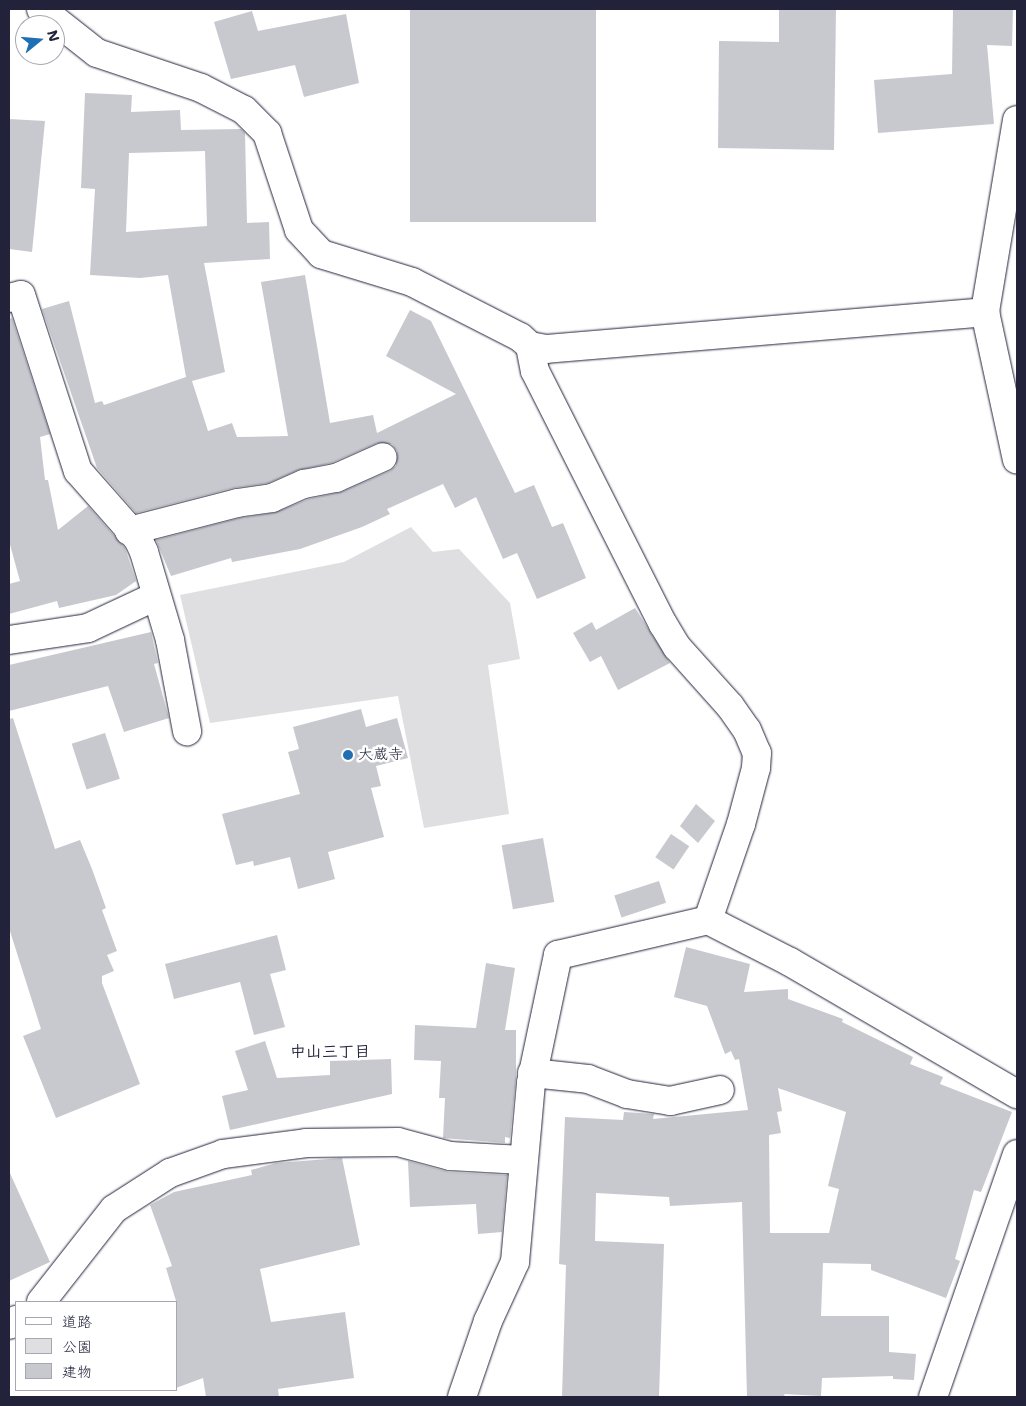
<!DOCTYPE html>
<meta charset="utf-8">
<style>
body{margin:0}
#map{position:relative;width:1026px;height:1406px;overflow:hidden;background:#fff;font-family:"Shantell Sans","Klee One",sans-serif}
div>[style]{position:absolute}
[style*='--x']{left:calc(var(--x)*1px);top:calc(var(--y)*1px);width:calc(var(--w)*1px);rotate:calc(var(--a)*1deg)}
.green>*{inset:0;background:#dfdfe2}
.building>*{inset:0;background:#c8c8cf;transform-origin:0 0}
.roads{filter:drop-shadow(0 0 1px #22223b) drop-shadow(0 0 1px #22223b)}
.minor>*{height:28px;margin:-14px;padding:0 14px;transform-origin:14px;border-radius:14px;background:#fff}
.dots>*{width:14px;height:14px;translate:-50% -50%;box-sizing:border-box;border:2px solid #fff;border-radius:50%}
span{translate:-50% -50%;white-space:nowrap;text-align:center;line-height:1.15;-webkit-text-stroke:5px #fff;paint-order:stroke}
.poi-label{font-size:15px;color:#22223b}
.left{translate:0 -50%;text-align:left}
.neighbourhood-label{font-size:16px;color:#22223b;font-weight:700}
.frame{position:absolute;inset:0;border:10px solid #22223b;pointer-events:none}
.legend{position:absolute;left:15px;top:1301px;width:162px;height:90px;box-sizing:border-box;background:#fff;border:1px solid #a7a7b1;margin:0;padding:6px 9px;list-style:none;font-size:15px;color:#22223b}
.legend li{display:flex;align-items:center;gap:10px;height:25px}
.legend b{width:25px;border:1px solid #a7a7b1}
.north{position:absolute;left:15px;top:15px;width:50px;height:50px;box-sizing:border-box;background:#fff;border:1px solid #a7a7b1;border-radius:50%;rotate:73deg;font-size:14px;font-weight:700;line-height:20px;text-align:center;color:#22223b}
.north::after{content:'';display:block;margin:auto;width:18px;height:22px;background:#1f6fb2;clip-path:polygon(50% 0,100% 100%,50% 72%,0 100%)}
</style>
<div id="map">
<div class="green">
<i style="clip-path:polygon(411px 527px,433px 552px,459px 549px,510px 603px,520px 659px,488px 665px,509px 814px,424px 828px,398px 696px,210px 723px,180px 595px,344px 562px)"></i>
</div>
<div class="building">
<i style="left:410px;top:9px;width:186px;height:213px"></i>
<i style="clip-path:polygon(779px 9px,836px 9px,834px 150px,718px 148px,719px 41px,779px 42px)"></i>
<i style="clip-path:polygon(953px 9px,1013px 9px,1012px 46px,987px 45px,994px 124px,878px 133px,874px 80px,952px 74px)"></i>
<i style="clip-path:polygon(252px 11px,258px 31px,346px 14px,359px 83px,304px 97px,295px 65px,231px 79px,214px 22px)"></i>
<i style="clip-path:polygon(evenodd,85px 93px,132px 95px,131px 112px,180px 110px,181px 130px,241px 129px,245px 133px,247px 223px,269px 222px,270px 259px,204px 263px,225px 372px,192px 381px,208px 431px,232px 423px,237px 437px,288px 436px,261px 282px,305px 275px,330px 423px,373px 415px,377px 433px,456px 394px,386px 356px,410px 310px,431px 321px,515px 493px,534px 485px,552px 527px,563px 523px,586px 578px,537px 599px,517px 553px,503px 559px,476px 497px,455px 508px,443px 484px,387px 509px,390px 514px,362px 527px,300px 549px,232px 562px,231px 558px,171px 576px,156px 540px,240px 518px,274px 513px,309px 499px,342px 492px,390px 471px,396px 466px,397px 451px,392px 444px,377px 443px,331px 463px,298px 470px,268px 483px,233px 488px,136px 513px,97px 468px,42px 309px,69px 301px,95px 403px,102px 401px,104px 405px,186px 377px,168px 275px,140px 278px,90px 275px,95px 189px,81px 188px,85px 93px,205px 151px,207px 226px,126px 232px,129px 153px,205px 151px)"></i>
<i style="clip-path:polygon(9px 119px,45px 121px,32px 252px,9px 249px)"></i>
<i style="clip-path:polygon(12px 318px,50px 434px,40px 437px,45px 480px,48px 480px,58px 530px,88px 506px,125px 548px,136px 581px,116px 595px,59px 608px,57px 601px,9px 614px,9px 584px,20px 581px,9px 541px,9px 319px)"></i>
<i style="clip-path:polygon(635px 608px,670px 663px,618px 690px,601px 656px,590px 662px,573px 633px,592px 622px,596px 630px)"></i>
<i style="clip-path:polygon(151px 632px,158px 663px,154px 664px,169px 718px,124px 732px,108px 686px,9px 711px,9px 665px)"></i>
<i style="clip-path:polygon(361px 709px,366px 727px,397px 718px,408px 758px,376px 766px,381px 786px,371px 788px,384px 837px,328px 852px,335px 879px,298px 889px,290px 857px,254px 866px,253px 861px,236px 865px,222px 814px,300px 794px,288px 752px,299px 749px,293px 727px)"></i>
<i style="clip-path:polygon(13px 718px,55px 849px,80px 840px,92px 869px,106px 908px,102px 910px,117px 951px,107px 955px,114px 971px,102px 976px,102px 983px,140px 1084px,56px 1118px,23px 1036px,41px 1029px,9px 928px,9px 719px)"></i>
<i style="left:105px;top:733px;width:48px;height:35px;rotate:72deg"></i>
<i style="clip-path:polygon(696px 804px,715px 821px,698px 843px,680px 826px)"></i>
<i style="left:671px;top:834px;width:22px;height:28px;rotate:34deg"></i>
<i style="left:543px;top:838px;width:65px;height:42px;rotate:80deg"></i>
<i style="left:659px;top:881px;width:23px;height:47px;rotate:72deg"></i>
<i style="clip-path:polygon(277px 935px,286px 970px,270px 974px,285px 1027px,254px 1035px,240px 982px,174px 999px,165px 964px)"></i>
<i style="clip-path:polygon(evenodd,686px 947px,750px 964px,744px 992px,788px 989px,788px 999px,843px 1019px,842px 1022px,913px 1057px,910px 1064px,943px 1077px,940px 1084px,1012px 1112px,981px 1192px,974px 1190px,955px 1259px,960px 1261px,946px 1298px,871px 1270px,871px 1264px,823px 1263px,821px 1316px,889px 1316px,889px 1352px,916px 1354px,914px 1380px,893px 1379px,893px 1376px,822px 1378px,821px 1396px,784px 1394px,785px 1397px,747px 1397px,742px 1202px,670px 1206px,669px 1197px,596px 1193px,595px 1241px,664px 1244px,659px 1397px,562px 1397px,566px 1265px,559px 1264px,565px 1117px,623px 1120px,624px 1112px,654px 1114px,653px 1119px,748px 1110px,739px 1059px,735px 1060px,731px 1051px,725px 1054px,707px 1006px,674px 997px,686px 947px,778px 1088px,846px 1112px,828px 1186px,839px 1189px,829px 1233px,770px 1233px,769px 1135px,781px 1133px,777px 1112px,782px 1111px,778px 1088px)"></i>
<i style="clip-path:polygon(486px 963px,515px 968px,505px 1030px,516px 1030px,516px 1077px,510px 1138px,505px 1137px,505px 1143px,443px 1138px,445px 1098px,439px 1098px,441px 1061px,414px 1060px,415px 1025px,476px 1028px)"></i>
<i style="clip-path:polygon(265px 1041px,277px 1078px,330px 1075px,330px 1061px,391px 1059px,392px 1094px,230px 1130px,222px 1096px,248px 1090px,235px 1051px)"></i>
<i style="clip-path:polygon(342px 1158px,360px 1245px,260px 1269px,271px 1322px,345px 1312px,354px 1378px,278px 1389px,279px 1397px,206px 1397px,203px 1378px,176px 1388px,176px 1301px,166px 1268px,172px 1266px,150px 1205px,174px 1192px,252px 1175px,251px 1170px,276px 1163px)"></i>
<i style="clip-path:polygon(408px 1161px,449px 1172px,507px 1175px,502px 1232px,478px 1234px,476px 1204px,410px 1207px)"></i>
<i style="clip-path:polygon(9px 1171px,50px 1262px,9px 1281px)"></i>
</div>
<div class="roads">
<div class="minor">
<i style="--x:41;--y:9;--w:71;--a:38.2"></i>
<i style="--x:97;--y:53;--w:110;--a:18.6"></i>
<i style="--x:201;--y:88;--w:48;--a:27.1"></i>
<i style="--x:244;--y:110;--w:33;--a:45"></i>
<i style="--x:267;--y:133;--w:102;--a:71.7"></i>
<i style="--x:299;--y:230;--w:33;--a:47"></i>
<i style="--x:321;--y:254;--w:95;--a:17.1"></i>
<i style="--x:412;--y:282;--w:121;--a:27"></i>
<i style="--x:520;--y:337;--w:13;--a:42"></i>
<i style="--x:530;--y:346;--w:16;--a:11"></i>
<i style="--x:546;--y:349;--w:441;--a:-4.8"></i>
<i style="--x:1017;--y:120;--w:195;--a:99.5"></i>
<i style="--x:985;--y:312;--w:151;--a:77.8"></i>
<i style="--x:9;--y:298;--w:12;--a:-14"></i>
<i style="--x:21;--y:295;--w:185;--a:72.1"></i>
<i style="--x:78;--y:471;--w:91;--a:48.6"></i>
<i style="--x:138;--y:539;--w:14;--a:65"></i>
<i style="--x:144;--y:552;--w:92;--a:73.5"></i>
<i style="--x:170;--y:640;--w:93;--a:79.4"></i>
<i style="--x:530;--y:346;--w:25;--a:79"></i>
<i style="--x:535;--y:371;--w:284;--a:63.2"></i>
<i style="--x:663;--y:624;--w:27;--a:59"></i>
<i style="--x:677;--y:647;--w:79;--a:48.1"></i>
<i style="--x:730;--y:706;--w:29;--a:55"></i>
<i style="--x:747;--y:730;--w:25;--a:67"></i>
<i style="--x:757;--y:753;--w:15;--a:94"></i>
<i style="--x:756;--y:768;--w:58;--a:105"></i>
<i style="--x:741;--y:824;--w:102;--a:109"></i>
<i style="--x:129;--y:531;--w:112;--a:-14.5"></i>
<i style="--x:237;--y:503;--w:35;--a:-8"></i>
<i style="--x:272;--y:498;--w:35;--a:-24"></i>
<i style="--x:304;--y:484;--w:33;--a:-11"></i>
<i style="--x:336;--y:478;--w:51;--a:-24.1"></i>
<i style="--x:9;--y:640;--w:80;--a:-8.6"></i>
<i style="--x:88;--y:628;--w:75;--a:-25.2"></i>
<i style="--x:532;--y:1073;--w:56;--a:6.1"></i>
<i style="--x:588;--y:1079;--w:42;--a:21"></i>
<i style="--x:627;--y:1094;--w:44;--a:9.2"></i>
<i style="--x:670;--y:1101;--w:51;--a:-12.4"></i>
<i style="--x:41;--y:1302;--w:118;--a:-51.9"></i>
<i style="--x:114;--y:1209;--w:67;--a:-32.7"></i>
<i style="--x:170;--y:1173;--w:56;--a:-19.7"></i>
<i style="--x:223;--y:1154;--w:84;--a:-7.5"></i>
<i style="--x:306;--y:1143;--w:92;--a:-0.6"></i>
<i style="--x:398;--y:1142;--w:54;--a:15.1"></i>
<i style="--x:450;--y:1156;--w:72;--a:3.2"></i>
<i style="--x:9;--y:1325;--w:9;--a:-36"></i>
<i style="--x:462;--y:1397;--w:80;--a:-71.1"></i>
<i style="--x:488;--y:1321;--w:65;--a:-65.4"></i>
<i style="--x:515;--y:1262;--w:180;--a:-84.9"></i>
<i style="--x:531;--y:1083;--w:131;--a:-78.1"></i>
<i style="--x:558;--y:955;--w:154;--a:-13.1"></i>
<i style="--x:708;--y:920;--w:92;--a:27.1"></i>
<i style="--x:790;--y:962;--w:263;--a:30.2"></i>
<i style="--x:933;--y:1397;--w:257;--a:-70.9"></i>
</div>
</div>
<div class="dots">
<i style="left:348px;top:755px;background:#1f6fb2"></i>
</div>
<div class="poi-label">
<span class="left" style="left:358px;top:755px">大蔵寺</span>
</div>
<div class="neighbourhood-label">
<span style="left:330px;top:1052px">中山三丁目</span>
</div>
<div class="frame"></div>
<ul class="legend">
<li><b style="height:6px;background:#fff"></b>道路</li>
<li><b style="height:14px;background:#dfdfe2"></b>公園</li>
<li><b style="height:14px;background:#c8c8cf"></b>建物</li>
</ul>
<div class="north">N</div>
</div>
